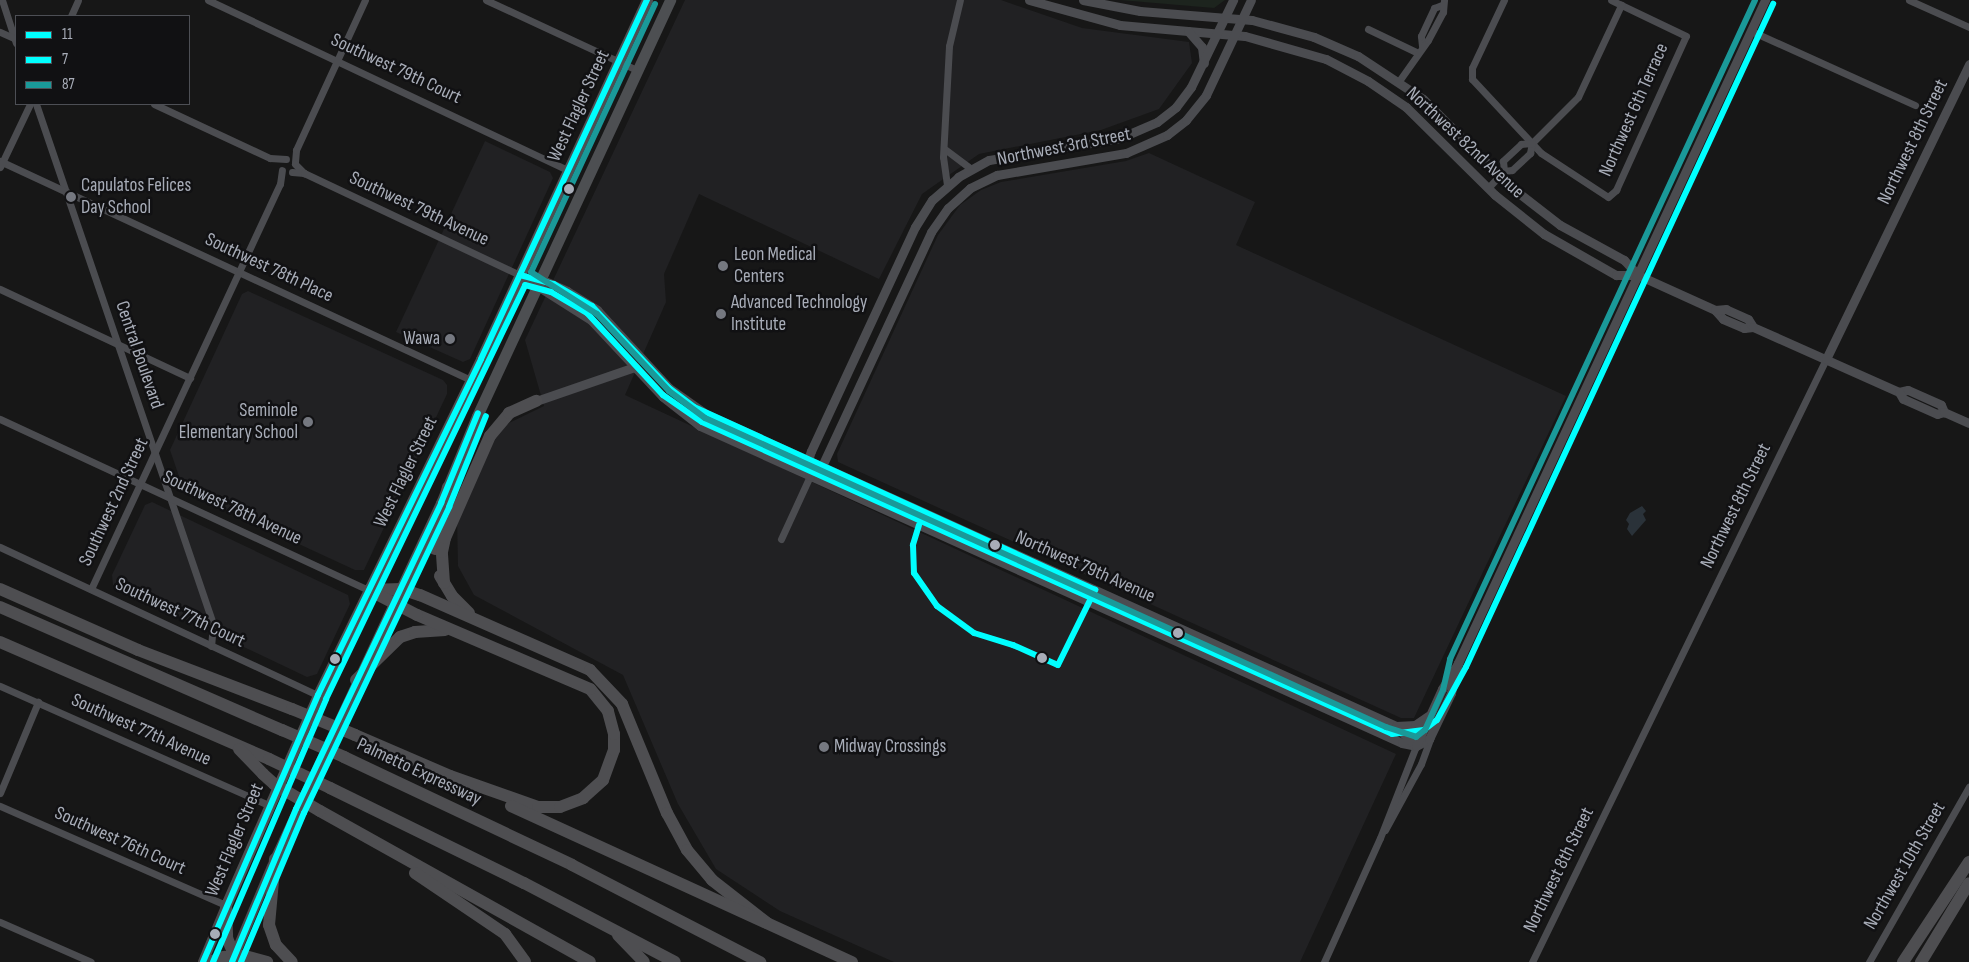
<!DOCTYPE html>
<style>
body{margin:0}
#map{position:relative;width:1969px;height:962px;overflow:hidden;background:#171717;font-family:"Sofia Sans Condensed",sans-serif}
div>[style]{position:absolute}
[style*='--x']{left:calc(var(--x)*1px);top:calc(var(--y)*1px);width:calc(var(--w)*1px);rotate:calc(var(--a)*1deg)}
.built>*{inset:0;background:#212123}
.green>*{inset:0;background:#1d241e}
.water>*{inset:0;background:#2a3239}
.minor>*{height:7px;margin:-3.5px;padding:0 3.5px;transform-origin:3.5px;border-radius:3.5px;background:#4b4c50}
.tertiary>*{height:9px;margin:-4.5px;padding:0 4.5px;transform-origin:4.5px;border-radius:4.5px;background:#4b4c50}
.secondary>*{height:10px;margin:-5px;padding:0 5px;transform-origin:5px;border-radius:5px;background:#4a4a4e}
.primary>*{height:11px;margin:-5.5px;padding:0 5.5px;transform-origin:5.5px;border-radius:5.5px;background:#4d4f52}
.motorway>*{height:12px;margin:-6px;padding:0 6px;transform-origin:6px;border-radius:6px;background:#4e4e51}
.motorway-bridge>*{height:12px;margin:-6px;padding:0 6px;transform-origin:6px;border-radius:6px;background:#4e4e51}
.bus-1>*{height:6px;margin:-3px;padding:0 3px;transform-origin:3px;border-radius:3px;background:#0ff}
.bus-2>*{height:6px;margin:-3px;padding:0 3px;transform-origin:3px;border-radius:3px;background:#0ff}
.bus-3>*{height:6px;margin:-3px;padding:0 3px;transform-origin:3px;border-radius:3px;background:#1a9999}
.dots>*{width:14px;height:14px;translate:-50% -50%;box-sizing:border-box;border:2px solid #111113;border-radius:50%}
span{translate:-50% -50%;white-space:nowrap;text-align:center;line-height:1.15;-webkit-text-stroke:5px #111113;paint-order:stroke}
.street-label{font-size:19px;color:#a8adb8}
.poi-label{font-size:19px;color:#a8adb8}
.left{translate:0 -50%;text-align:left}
.right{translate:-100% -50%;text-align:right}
.legend{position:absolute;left:15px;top:15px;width:175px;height:90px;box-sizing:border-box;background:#111113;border:1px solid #4d4f55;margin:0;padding:6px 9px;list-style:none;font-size:15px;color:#a8adb8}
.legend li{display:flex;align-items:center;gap:10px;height:25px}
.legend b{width:25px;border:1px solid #4d4f55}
</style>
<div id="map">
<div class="built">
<i style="clip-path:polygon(685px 0,1001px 0,1082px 28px,1189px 42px,1192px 63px,1159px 109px,1101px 130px,979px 154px,922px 194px,879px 279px,699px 194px,664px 274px,666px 302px,625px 395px,1396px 754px,1300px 962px,894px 962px,780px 911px,716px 869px,678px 804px,623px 675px,474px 595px,458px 566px,457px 517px,497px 429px,544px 406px,525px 340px)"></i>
<i style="clip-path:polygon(485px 141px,550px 172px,553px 178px,470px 359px,463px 362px,396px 332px)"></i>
<i style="clip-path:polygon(1149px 153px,1255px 202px,1236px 245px,1566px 396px,1414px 718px,1401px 718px,838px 462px,837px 454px,938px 235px,960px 205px,981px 190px,1001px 182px,1126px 161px)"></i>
<i style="clip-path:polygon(248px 291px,443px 380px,447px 385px,447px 394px,364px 570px,355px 570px,184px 491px,170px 450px,242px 294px)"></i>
<i style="clip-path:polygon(152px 502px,348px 595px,350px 604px,317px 674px,307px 677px,113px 585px,112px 575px,145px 505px)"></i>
</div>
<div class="green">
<i style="clip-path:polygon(1120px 0,1225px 0,1214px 8px)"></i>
</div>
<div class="water">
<i style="clip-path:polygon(1642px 506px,1646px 511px,1643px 514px,1646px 520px,1632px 536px,1627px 529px,1629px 524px,1626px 520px,1630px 513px)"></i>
</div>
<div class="minor">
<i style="--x:2;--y:0;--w:45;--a:72"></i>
<i style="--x:208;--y:0;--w:398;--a:25.3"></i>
<i style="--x:486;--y:0;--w:166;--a:24.9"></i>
<i style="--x:1504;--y:0;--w:75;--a:115.2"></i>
<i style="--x:1472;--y:68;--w:11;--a:90"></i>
<i style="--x:1472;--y:79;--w:101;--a:47"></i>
<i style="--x:1541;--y:153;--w:80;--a:33.3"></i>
<i style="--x:1608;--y:197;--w:11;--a:-41"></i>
<i style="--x:1616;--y:190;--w:169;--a:-65.6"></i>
<i style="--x:1686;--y:36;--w:83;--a:-154.4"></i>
<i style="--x:1909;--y:0;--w:66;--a:24.2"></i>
<i style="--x:71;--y:16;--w:17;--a:-66"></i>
<i style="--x:1368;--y:29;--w:55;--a:25.6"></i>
<i style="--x:1751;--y:31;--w:180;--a:24.3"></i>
<i style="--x:0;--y:32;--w:17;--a:24"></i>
<i style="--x:1422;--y:46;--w:10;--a:-96"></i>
<i style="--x:1421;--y:36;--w:31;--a:-65"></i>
<i style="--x:1434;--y:8;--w:9;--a:-21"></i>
<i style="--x:1399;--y:81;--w:50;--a:-54.7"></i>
<i style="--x:1428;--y:40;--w:32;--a:-62"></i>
<i style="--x:1443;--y:12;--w:12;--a:-85"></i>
<i style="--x:36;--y:104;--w:549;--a:71.2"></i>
<i style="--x:213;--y:624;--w:22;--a:95"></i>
<i style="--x:154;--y:104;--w:128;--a:25"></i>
<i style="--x:270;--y:158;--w:16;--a:4"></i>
<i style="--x:1532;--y:143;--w:65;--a:-45"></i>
<i style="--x:1578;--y:97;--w:102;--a:-64.9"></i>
<i style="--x:946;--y:150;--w:31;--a:37"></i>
<i style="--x:0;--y:161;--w:519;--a:24.94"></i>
<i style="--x:295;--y:162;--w:12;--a:-85"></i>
<i style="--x:296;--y:150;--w:165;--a:-65.3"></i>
<i style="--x:295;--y:164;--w:13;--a:45"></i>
<i style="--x:0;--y:167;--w:70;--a:-64.5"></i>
<i style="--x:292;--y:172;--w:12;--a:5"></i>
<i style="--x:304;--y:173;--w:239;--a:25.3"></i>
<i style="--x:947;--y:185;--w:28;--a:-98"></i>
<i style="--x:943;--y:157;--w:111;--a:-86.9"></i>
<i style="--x:949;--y:46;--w:47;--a:-76.6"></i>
<i style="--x:1488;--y:188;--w:23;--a:-47"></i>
<i style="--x:1504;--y:171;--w:8;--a:-7"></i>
<i style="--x:1512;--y:170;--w:25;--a:-43"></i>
<i style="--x:1530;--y:153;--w:10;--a:-79"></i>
<i style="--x:1532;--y:143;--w:11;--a:175"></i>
<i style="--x:1521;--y:144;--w:25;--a:137"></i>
<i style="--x:1503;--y:161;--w:10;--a:84"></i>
<i style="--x:0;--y:289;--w:210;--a:25.1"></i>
<i style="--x:0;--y:419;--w:407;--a:24.9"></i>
<i style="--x:781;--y:539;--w:69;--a:-65.3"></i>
<i style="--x:0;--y:547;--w:351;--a:25"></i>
<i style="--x:91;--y:589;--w:447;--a:-65"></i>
<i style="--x:280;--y:184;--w:14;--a:-82"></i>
<i style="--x:0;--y:686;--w:293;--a:23.9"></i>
<i style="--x:0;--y:793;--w:99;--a:-67.3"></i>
<i style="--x:0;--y:806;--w:247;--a:23.7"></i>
<i style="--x:1385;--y:830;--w:75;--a:-61.4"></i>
<i style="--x:1421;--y:764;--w:29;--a:-70"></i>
<i style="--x:0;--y:922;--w:99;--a:23.7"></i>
<i style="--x:1324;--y:962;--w:136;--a:-65.7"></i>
<i style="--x:1380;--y:838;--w:99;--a:-68.6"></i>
<i style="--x:1532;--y:962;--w:671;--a:-64.01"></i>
<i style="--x:1869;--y:962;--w:202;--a:-60.3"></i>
</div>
<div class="tertiary">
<i style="--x:1029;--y:0;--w:94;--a:15.4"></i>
<i style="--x:1120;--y:25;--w:125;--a:5"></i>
<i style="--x:1245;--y:36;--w:84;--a:15.9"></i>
<i style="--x:1326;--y:59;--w:47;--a:27.6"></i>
<i style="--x:1368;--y:81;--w:46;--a:34.4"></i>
<i style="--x:1406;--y:107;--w:125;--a:44.7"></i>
<i style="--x:1495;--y:195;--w:63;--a:38.5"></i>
<i style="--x:1544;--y:234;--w:83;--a:29.7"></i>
<i style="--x:1616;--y:275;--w:22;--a:0"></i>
<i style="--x:1083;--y:0;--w:58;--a:10.9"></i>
<i style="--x:1140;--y:11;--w:112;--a:4.6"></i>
<i style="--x:1252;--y:20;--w:64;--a:15.3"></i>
<i style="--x:1314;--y:37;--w:48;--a:23.4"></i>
<i style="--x:1358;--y:56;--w:78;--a:33.5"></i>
<i style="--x:1423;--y:99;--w:124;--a:45"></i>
<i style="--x:1511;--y:187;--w:62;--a:37.8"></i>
<i style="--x:1560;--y:225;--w:73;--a:28.7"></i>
<i style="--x:1624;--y:260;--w:21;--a:47"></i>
<i style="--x:1638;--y:275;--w:85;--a:24.4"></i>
<i style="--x:1715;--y:310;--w:12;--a:48"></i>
<i style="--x:1723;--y:319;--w:23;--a:23"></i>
<i style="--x:1744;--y:328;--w:9;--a:-6"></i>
<i style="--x:1753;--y:327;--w:9;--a:-122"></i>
<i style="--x:1748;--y:319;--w:24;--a:-156"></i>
<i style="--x:1726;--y:309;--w:11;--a:175"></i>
<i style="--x:1188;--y:31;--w:21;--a:49"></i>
<i style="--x:1202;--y:47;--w:16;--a:83"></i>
<i style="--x:520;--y:275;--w:84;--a:32.4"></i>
<i style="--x:591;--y:320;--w:105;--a:46.9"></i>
<i style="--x:663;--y:397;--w:47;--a:38.1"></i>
<i style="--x:700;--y:426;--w:770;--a:24.3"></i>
<i style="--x:1402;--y:743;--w:14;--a:12"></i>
<i style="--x:1416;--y:746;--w:15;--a:-28"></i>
<i style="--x:1429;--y:739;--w:51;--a:-64.4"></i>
<i style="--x:1451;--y:693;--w:31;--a:-77"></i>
<i style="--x:536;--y:277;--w:34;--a:24"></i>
<i style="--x:567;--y:291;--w:36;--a:32"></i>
<i style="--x:597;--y:310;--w:106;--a:47.3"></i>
<i style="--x:669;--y:388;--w:45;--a:35.1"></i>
<i style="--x:706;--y:414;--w:757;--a:24.33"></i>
<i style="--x:1396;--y:726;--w:28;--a:45"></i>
<i style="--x:1753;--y:327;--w:160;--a:24"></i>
<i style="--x:1899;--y:392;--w:9;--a:-13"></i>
<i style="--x:1908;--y:390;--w:36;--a:24"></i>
<i style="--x:1941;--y:405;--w:8;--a:67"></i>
<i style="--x:1944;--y:412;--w:7;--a:164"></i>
<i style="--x:1937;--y:414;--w:37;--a:-156"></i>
<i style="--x:1903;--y:399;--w:8;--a:-120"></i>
<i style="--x:1826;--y:359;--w:328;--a:-64.1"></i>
<i style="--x:536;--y:401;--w:105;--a:-19"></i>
<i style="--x:1944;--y:412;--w:27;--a:24"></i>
<i style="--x:810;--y:476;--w:16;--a:-40"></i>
<i style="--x:822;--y:466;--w:258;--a:-65"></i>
<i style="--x:931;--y:232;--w:29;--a:-55"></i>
<i style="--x:948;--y:208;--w:30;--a:-42"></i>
<i style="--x:970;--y:188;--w:30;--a:-26"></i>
<i style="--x:997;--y:175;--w:131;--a:-9.7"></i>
<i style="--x:1126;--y:153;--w:45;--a:-23.7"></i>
<i style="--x:1167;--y:135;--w:24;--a:-38"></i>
<i style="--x:1186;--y:120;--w:32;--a:-51"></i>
<i style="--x:1206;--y:95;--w:105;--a:-64.7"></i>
<i style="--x:810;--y:476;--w:16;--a:-97"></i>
<i style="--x:808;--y:460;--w:9;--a:-72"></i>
<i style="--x:811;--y:451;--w:247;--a:-65.1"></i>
<i style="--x:915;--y:227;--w:32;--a:-58"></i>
<i style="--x:932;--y:200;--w:35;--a:-41"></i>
<i style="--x:958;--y:177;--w:35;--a:-29"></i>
<i style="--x:989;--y:160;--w:133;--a:-9.5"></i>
<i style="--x:1120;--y:138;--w:40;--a:-23.4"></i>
<i style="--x:1157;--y:122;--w:24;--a:-38"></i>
<i style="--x:1176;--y:107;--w:25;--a:-53"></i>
<i style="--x:1191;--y:87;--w:97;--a:-64.2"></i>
<i style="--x:1396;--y:726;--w:19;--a:-3"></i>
<i style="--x:1415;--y:725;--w:16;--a:-35"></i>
<i style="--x:1416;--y:746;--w:63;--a:-65.5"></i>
<i style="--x:1442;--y:689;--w:31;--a:-58"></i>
<i style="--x:1458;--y:663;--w:731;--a:-65.15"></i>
</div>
<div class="secondary">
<i style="--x:233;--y:959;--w:101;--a:-67.2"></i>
<i style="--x:203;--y:962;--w:57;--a:-67.5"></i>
</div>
<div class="primary">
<i style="--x:275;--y:859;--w:393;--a:-65"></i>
<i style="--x:441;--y:503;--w:94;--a:-67.5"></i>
<i style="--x:477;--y:416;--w:459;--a:-65.1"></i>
<i style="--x:226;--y:905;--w:229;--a:-66.3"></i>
<i style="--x:318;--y:695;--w:373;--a:-64.1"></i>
<i style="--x:481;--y:359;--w:396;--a:-65.2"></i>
</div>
<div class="motorway">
<i style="--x:435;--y:549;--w:63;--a:-78.2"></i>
<i style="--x:440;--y:576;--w:23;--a:59"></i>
<i style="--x:452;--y:596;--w:24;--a:45"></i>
<i style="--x:444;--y:583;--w:31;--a:-94"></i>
<i style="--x:442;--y:552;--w:14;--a:-78"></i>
<i style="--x:445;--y:538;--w:111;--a:-66.2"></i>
<i style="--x:490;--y:436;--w:30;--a:-50"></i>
<i style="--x:509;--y:413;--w:30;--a:-24"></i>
<i style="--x:0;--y:589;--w:151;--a:23.8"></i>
<i style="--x:138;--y:650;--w:165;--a:21"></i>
<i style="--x:369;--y:590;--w:32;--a:-2"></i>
<i style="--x:401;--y:589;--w:20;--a:18"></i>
<i style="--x:420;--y:595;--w:186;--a:23.8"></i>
<i style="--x:590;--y:670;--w:47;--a:46.7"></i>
<i style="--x:622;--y:704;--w:118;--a:67.6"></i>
<i style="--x:667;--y:813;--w:42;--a:61.6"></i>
<i style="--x:687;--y:850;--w:39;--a:50"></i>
<i style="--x:712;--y:880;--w:70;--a:38"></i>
<i style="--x:0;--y:607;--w:308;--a:23.6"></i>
<i style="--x:0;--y:642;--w:293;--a:23.5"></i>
<i style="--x:356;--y:680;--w:62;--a:-44.3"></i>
<i style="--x:400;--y:637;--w:16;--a:-18"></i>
<i style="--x:415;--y:632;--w:30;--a:-4"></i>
<i style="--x:355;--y:735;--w:103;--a:23.3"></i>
<i style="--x:450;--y:776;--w:93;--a:19.4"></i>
<i style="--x:538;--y:807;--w:22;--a:0"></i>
<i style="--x:560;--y:807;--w:25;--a:-21"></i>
<i style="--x:583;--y:798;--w:27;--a:-42"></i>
<i style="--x:603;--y:780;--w:32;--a:-70"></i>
<i style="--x:614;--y:750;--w:16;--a:-90"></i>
<i style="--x:614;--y:734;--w:24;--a:-105"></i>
<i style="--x:608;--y:711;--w:28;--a:-129"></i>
<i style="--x:590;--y:689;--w:188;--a:-156.8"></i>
<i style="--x:417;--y:615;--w:54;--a:-152.5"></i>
<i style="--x:239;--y:749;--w:35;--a:46"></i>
<i style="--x:344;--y:757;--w:252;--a:25.3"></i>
<i style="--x:572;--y:865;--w:212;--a:27.3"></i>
<i style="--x:330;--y:788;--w:216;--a:26.1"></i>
<i style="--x:524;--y:883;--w:170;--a:27.6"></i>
<i style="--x:511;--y:806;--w:375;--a:24.6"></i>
<i style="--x:320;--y:811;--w:309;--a:29.2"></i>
<i style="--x:275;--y:859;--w:66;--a:95.2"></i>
<i style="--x:269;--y:925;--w:21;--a:71"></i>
<i style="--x:276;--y:945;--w:23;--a:47"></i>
<i style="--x:415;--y:873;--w:109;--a:34.1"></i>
<i style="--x:505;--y:934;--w:34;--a:54"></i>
<i style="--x:226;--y:905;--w:33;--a:88"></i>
<i style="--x:227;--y:938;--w:26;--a:67"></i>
<i style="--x:618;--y:935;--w:37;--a:46"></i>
<i style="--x:210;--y:962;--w:15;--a:-20"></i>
<i style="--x:224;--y:957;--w:21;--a:-3"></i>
<i style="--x:245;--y:956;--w:23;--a:15"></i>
<i style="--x:1903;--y:962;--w:120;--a:-56.6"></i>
<i style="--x:1921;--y:962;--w:92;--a:-58.7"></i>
</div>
<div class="motorway-bridge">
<i style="--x:292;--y:709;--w:68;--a:22.4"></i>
<i style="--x:282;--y:730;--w:68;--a:23.5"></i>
<i style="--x:269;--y:759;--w:68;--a:25.4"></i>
<i style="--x:263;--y:774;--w:15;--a:42"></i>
<i style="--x:274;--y:784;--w:53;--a:30.4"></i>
</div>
<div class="bus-1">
<i style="--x:520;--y:275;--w:35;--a:15"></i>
<i style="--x:554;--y:284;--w:44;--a:30.1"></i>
<i style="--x:592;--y:306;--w:112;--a:46.8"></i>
<i style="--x:669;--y:388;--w:31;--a:37"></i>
<i style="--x:694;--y:407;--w:441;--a:24.5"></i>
<i style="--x:919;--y:525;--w:21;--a:107"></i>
<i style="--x:913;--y:545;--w:28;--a:88"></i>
<i style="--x:914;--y:573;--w:40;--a:55.1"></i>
<i style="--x:937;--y:606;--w:46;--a:36.1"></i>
<i style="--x:974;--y:633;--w:41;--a:17.1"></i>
<i style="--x:1013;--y:645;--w:49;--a:24"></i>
<i style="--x:1058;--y:665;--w:84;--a:-63.7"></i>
<i style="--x:203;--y:962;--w:291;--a:-66.7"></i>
<i style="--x:318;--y:695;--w:373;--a:-64.1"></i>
<i style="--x:481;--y:359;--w:396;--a:-65.2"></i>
<i style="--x:232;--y:962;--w:166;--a:-67.3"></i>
<i style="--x:296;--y:809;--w:339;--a:-64.6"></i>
<i style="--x:441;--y:503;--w:97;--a:-67.7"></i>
</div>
<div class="bus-2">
<i style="--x:213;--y:962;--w:286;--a:-66.7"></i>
<i style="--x:326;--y:699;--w:459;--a:-64.3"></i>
<i style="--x:525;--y:285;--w:27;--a:15"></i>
<i style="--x:551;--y:292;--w:42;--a:30.3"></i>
<i style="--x:587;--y:313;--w:112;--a:47.2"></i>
<i style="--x:663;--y:395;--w:47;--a:34.7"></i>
<i style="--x:702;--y:422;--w:757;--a:24.33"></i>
<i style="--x:1392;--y:734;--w:32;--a:-7"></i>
<i style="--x:1424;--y:730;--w:16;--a:-38"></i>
<i style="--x:1437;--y:720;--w:60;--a:-61.3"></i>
<i style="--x:1466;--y:667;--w:731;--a:-65.15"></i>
<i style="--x:241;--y:962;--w:162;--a:-67.1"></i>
<i style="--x:304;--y:813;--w:339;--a:-64.6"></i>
<i style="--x:449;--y:507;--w:98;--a:-67.9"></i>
</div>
<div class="bus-3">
<i style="--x:655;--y:4;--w:295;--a:114.8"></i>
<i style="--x:531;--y:272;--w:78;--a:32.5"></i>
<i style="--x:597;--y:314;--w:105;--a:46.9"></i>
<i style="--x:669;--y:391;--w:45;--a:36.9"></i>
<i style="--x:705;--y:418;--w:748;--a:24.41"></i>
<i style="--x:1386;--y:727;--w:32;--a:18"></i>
<i style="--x:1416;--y:737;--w:11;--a:-38"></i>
<i style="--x:1425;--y:730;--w:44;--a:-65.8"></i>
<i style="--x:1443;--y:690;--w:32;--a:-77"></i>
<i style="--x:1450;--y:659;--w:726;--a:-65.16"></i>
</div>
<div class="dots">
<i style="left:569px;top:189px;background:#a8adb8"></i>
<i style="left:71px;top:197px;background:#757880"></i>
<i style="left:723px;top:266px;background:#757880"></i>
<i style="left:721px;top:314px;background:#757880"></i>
<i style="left:450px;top:339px;background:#757880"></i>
<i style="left:308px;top:422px;background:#757880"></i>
<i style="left:995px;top:545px;background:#a8adb8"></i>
<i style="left:1178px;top:633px;background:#a8adb8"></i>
<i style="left:1042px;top:658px;background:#a8adb8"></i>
<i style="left:335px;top:659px;background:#a8adb8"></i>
<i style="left:824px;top:747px;background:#757880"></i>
<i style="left:215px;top:934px;background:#a8adb8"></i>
</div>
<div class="street-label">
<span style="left:396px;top:69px;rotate:25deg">Southwest 79th Court</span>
<span style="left:579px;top:106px;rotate:-65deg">West Flagler Street</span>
<span style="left:1634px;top:110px;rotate:-66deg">Northwest 6th Terrace</span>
<span style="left:1913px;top:142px;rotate:-64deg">Northwest 8th Street</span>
<span style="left:1465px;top:143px;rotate:43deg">Northwest 82nd Avenue</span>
<span style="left:1064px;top:147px;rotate:-11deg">Northwest 3rd Street</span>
<span style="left:419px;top:209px;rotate:25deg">Southwest 79th Avenue</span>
<span style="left:269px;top:268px;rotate:25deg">Southwest 78th Place</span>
<span style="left:139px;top:355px;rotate:71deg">Central Boulevard</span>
<span style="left:406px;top:472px;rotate:-64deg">West Flagler Street</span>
<span style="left:114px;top:502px;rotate:-65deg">Southwest 2nd Street</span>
<span style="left:1736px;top:506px;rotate:-64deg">Northwest 8th Street</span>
<span style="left:232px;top:508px;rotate:25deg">Southwest 78th Avenue</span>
<span style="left:1085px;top:567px;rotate:24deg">Northwest 79th Avenue</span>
<span style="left:180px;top:613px;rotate:25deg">Southwest 77th Court</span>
<span style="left:141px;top:730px;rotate:24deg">Southwest 77th Avenue</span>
<span style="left:419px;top:772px;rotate:25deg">Palmetto Expressway</span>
<span style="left:235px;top:840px;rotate:-67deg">West Flagler Street</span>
<span style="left:120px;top:841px;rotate:24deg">Southwest 76th Court</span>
<span style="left:1905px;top:866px;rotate:-60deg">Northwest 10th Street</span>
<span style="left:1559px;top:870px;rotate:-64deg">Northwest 8th Street</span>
</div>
<div class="poi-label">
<span class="left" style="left:81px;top:197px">Capulatos Felices<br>Day School</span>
<span class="left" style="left:734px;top:266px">Leon Medical<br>Centers</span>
<span class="left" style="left:731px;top:314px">Advanced Technology<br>Institute</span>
<span class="right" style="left:440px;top:339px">Wawa</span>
<span class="right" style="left:298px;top:422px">Seminole<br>Elementary School</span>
<span class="left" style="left:834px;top:747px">Midway Crossings</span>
</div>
<ul class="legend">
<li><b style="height:6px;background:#0ff"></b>11</li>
<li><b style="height:6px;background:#0ff"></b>7</li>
<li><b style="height:6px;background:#1a9999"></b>87</li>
</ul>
</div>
